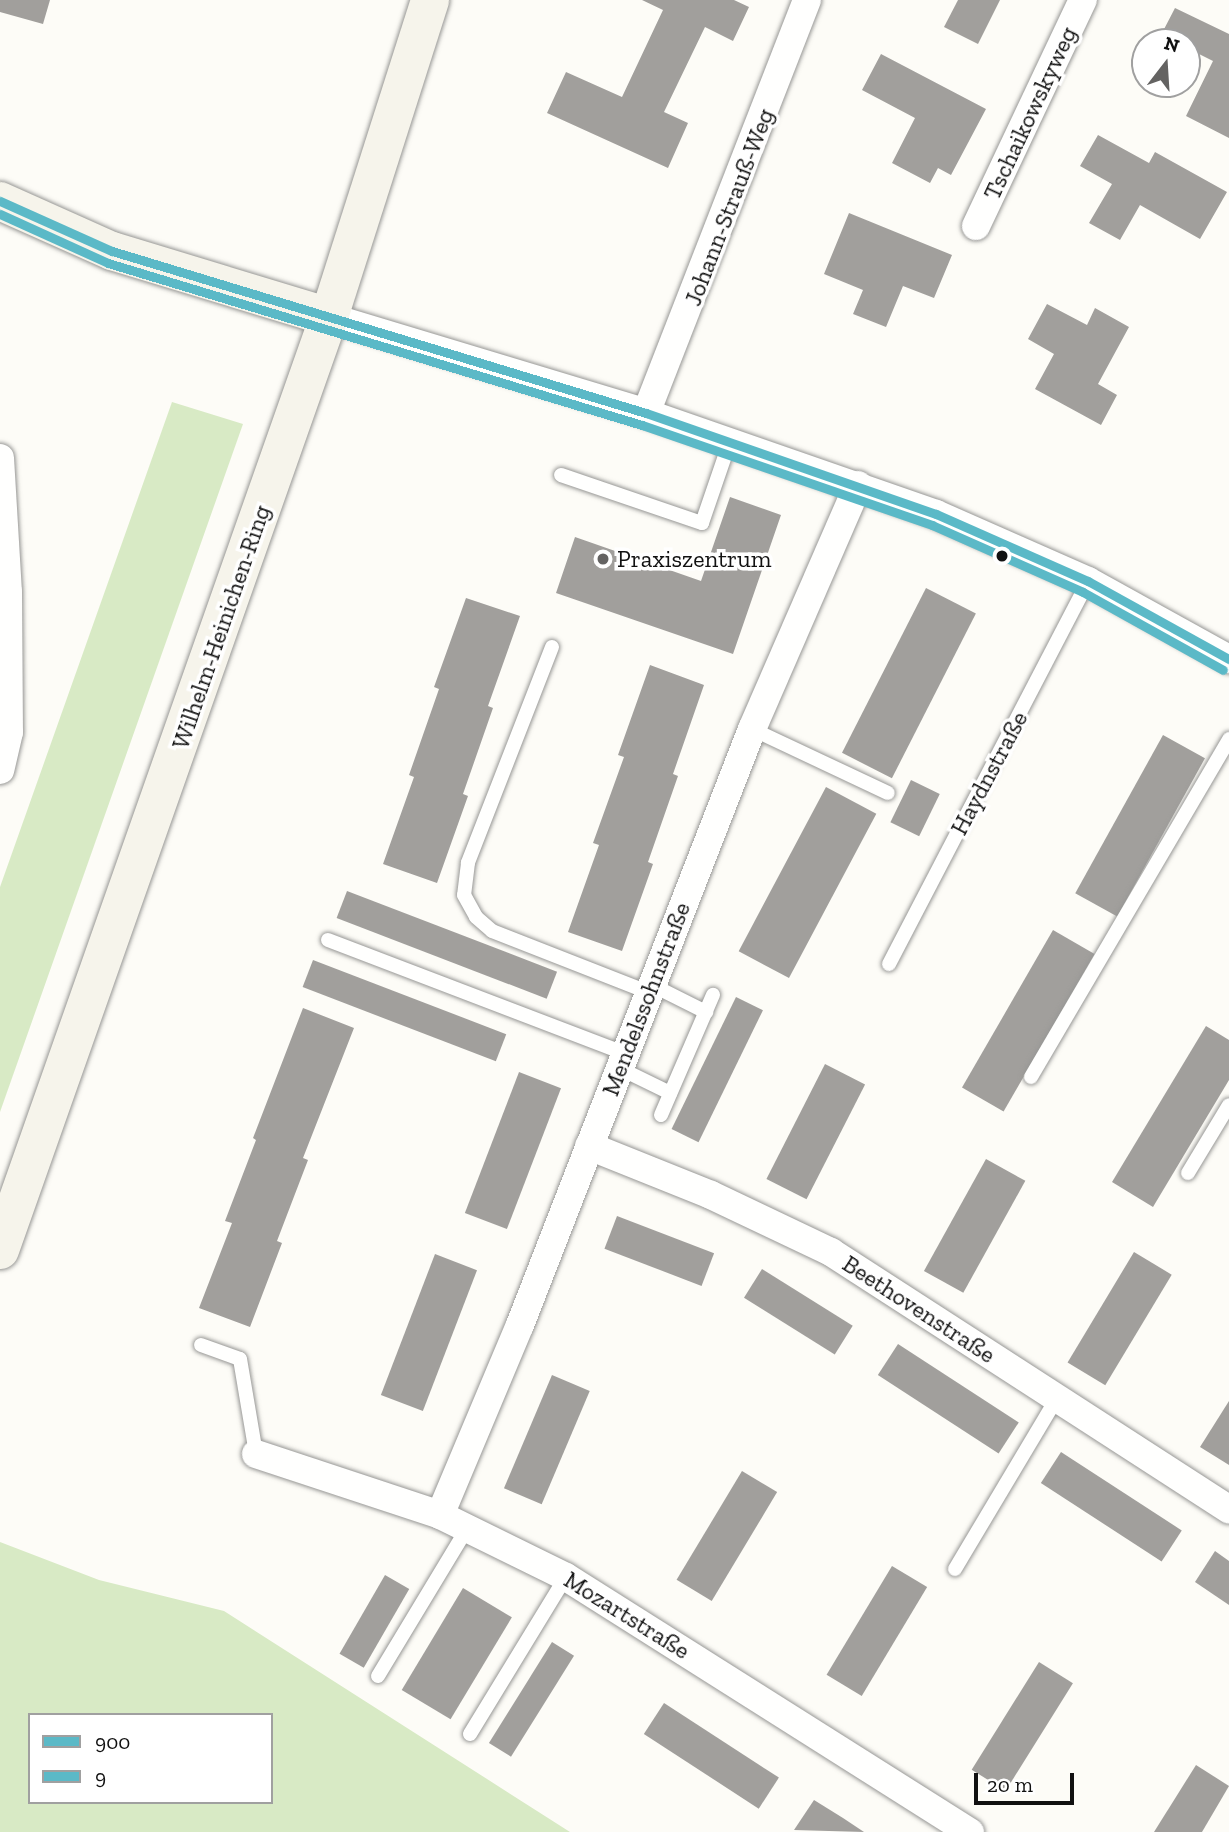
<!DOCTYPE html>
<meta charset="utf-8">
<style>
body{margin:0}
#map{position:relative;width:1229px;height:1832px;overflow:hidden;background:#fdfcf7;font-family:"Zilla Slab",serif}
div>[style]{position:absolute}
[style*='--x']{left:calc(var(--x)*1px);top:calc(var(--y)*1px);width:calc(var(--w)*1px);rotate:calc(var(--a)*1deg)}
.forest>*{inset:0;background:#d8eac5}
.building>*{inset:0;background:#a19f9c;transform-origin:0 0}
.roads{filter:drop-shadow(0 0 2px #979795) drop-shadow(0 0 2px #979795)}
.lane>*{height:14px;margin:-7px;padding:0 7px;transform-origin:7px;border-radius:7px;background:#fffffe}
.street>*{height:28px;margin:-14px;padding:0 14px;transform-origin:14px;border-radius:14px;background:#fffffe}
.secondary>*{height:38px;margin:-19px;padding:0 19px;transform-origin:19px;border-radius:19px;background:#f6f4eb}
.bus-1>*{height:9px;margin:-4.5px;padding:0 4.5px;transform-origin:4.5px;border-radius:4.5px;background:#5bb9c7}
.bus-2>*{height:9px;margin:-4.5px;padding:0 4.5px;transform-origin:4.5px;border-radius:4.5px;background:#5bb9c7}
.dots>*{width:19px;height:19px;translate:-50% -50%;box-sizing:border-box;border:4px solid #fff;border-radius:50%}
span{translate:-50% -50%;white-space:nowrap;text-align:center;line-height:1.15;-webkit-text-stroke:7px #fff;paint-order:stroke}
.street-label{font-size:24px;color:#111}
.poi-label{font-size:24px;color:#111}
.left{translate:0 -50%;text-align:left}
.legend{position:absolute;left:28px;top:1713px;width:245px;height:91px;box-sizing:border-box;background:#fff;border:2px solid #a0a0a0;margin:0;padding:9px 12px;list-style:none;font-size:21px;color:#111}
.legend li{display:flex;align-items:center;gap:14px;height:35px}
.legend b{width:35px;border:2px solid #a0a0a0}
.north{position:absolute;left:1131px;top:28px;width:70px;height:70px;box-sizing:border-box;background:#fff;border:2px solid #a0a0a0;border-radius:50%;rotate:17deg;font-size:19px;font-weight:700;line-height:28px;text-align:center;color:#111}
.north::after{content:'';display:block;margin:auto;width:24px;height:32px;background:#646362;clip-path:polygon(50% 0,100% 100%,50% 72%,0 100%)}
.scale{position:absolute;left:974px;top:1773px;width:100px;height:32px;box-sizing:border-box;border:4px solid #111;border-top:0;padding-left:9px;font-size:21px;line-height:24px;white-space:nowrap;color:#111;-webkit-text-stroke:5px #fff;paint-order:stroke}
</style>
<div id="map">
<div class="forest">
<i style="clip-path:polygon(172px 402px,243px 424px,0 1112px,0 887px)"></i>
<i style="clip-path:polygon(evenodd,0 1542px,99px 1580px,224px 1611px,570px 1832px,0 1832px,0 1542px,30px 1715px,271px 1715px,271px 1802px,30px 1802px,30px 1715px)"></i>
</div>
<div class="building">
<i style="clip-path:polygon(0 0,50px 0,43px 24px,0 12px)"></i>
<i style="clip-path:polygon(642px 0,734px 0,749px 7px,733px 41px,705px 27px,664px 112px,688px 123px,668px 168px,547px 113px,566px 72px,622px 97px,663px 10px)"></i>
<i style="clip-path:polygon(958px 0,1000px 0,978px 44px,944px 27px)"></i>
<i style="clip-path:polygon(1175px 8px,1229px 34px,1229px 138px,1186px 116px,1213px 61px,1187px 48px,1187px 42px,1161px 35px)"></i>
<i style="clip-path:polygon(881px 54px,986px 109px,951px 175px,938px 168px,930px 183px,892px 163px,915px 118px,862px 90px)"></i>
<i style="clip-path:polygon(1098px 135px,1149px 163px,1155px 152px,1227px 192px,1200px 239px,1140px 205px,1120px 240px,1089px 223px,1112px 184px,1080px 166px)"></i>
<i style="clip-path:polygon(849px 213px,952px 255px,934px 298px,903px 286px,886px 327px,853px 314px,863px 290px,824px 274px)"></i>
<i style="clip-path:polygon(1047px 304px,1087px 325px,1095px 308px,1129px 327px,1098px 384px,1117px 395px,1101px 425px,1035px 389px,1054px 354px,1028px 339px)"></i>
<i style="clip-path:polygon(730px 497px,781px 515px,733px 654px,556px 593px,575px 537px,701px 581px)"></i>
<i style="left:926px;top:588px;width:56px;height:185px;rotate:27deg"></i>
<i style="clip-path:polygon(466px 598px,520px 616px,488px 706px,493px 708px,463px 794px,468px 796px,437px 883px,383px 864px,414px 777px,409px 775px,439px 689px,434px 687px)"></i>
<i style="clip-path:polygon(650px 665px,704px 685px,673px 774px,678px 776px,648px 862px,653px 864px,622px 951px,568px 932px,599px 845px,593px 843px,624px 757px,618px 755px)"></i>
<i style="left:1163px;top:735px;width:48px;height:181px;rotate:29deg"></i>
<i style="left:911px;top:780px;width:32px;height:47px;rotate:26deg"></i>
<i style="left:826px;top:787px;width:57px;height:186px;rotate:28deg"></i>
<i style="left:347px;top:891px;width:225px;height:29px;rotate:21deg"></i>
<i style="left:1053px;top:930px;width:48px;height:182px;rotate:30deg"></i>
<i style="left:313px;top:960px;width:207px;height:29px;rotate:21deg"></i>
<i style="left:736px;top:997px;width:30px;height:147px;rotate:26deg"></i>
<i style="clip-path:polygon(303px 1008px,354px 1028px,303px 1158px,308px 1160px,277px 1241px,282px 1243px,250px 1327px,199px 1308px,232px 1223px,225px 1221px,256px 1140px,253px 1138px)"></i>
<i style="clip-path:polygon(1206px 1026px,1229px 1040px,1229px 1080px,1153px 1207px,1112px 1182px)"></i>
<i style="left:825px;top:1064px;width:45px;height:129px;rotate:27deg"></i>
<i style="left:519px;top:1072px;width:45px;height:151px;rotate:21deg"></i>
<i style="left:986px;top:1159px;width:45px;height:128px;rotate:29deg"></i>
<i style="left:617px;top:1216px;width:104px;height:35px;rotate:21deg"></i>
<i style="left:1134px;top:1252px;width:44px;height:129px;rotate:31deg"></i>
<i style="left:435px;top:1254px;width:45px;height:151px;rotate:21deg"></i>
<i style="left:762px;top:1269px;width:107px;height:34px;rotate:32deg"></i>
<i style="left:898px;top:1344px;width:144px;height:37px;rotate:33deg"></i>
<i style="left:552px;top:1375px;width:41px;height:123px;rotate:23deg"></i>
<i style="clip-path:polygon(1229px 1401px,1229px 1465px,1200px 1447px)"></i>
<i style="left:1061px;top:1452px;width:144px;height:37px;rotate:33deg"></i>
<i style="left:742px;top:1471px;width:41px;height:127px;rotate:31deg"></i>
<i style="clip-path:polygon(1215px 1551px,1229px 1561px,1229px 1605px,1195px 1582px)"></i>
<i style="left:892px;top:1566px;width:41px;height:127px;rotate:31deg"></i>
<i style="left:385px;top:1575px;width:28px;height:91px;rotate:30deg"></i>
<i style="left:463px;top:1588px;width:57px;height:119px;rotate:31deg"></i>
<i style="left:552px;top:1642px;width:26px;height:119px;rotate:32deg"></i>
<i style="left:1039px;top:1662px;width:40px;height:127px;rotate:32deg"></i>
<i style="left:664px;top:1703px;width:137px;height:37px;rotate:33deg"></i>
<i style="clip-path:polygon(1196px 1765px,1229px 1786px,1202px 1832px,1154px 1832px)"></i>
<i style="clip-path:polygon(814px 1800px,843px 1818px,864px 1832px,794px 1830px)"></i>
</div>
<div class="roads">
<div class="lane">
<i style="--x:561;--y:475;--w:149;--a:18.8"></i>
<i style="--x:702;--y:523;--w:87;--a:-71.1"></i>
<i style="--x:552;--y:647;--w:232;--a:111.3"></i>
<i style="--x:468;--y:863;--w:32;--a:97"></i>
<i style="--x:464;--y:895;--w:25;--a:61"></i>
<i style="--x:476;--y:917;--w:21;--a:41"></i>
<i style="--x:492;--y:931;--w:168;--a:21.4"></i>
<i style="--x:752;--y:729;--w:150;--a:25.2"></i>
<i style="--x:328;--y:940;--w:317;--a:20.9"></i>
<i style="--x:889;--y:964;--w:432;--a:-62.5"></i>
<i style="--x:650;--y:984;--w:63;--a:26.6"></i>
<i style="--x:619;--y:1068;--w:57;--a:26.1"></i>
<i style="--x:1031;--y:1077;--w:392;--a:-59.6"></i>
<i style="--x:661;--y:1115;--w:131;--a:-66.6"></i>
<i style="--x:1188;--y:1173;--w:79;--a:-58.9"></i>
<i style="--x:201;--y:1345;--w:41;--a:19.7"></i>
<i style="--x:240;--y:1359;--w:96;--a:80.4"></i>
<i style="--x:955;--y:1569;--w:199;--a:-59.2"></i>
<i style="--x:378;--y:1676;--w:174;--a:-58.9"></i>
<i style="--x:470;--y:1734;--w:184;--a:-58.6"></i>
</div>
<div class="street">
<i style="--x:976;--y:226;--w:250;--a:-64.7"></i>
<i style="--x:329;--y:317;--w:331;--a:16.8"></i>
<i style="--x:646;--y:413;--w:307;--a:19.2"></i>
<i style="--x:936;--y:514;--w:166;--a:23.8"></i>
<i style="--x:1088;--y:581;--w:161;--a:29"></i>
<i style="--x:646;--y:413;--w:443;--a:-68.7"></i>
<i style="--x:0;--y:458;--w:134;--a:86.6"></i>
<i style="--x:8;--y:592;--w:140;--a:89.6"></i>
<i style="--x:9;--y:732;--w:39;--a:103"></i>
<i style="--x:589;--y:1146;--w:131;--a:21.9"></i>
<i style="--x:711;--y:1195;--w:133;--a:25.4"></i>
<i style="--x:831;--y:1252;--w:474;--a:32.9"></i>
<i style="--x:256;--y:1454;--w:194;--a:18.3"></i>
<i style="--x:440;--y:1515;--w:140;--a:26.2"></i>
<i style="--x:566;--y:1577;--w:478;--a:32.3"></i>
<i style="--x:440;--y:1515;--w:206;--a:-67.2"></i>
<i style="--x:520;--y:1325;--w:640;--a:-68.73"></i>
<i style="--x:752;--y:729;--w:266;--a:-66.5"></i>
</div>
<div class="secondary">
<i style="--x:0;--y:201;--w:123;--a:24.1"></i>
<i style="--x:112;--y:251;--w:227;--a:16.9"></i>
<i style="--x:0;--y:1250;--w:989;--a:-70.58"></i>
<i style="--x:329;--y:317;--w:333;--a:-72.3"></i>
</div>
</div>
<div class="bus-1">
<i style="--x:0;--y:201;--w:123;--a:24.1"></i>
<i style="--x:112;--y:251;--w:558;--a:16.88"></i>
<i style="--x:646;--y:413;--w:307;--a:19.2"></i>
<i style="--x:936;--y:514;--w:166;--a:23.8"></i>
<i style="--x:1088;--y:581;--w:161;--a:29"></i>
</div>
<div class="bus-2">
<i style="--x:0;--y:214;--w:119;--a:24.4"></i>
<i style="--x:108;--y:263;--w:558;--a:16.88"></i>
<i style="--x:642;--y:425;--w:307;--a:19"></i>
<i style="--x:932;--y:525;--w:165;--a:23.9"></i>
<i style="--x:1083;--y:592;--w:160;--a:29.1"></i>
</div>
<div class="dots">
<i style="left:1002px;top:556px;background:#111"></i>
<i style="left:603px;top:559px;background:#646362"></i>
</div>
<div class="street-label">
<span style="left:1030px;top:113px;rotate:-65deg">Tschaikowskyweg</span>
<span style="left:729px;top:207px;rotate:-69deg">Johann-Strauß-Weg</span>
<span style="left:221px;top:627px;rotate:-71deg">Wilhelm-Heinichen-Ring</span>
<span style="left:989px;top:773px;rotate:-62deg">Haydnstraße</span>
<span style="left:646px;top:999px;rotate:-69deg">Mendelssohnstraße</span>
<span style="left:919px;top:1309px;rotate:33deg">Beethovenstraße</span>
<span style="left:627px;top:1615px;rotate:32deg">Mozartstraße</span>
</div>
<div class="poi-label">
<span class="left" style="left:617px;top:559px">Praxiszentrum</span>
</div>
<ul class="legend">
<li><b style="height:9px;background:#5bb9c7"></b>900</li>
<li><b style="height:9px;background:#5bb9c7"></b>9</li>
</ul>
<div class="north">N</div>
<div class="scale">20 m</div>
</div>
